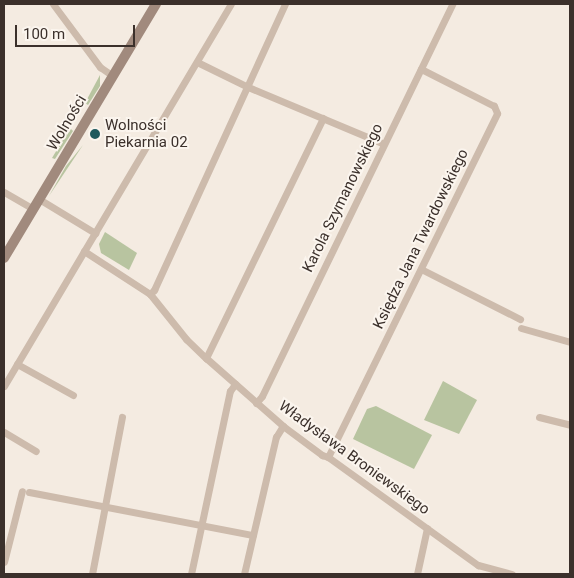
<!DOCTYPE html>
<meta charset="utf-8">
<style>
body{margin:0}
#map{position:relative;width:574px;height:578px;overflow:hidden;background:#f4ebe1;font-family:Roboto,sans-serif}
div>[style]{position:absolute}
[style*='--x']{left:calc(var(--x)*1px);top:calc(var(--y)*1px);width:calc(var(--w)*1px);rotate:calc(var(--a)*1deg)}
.green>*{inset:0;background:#b8c4a0}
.minor>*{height:7px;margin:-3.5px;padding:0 3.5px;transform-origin:3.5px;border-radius:3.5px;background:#cdbbac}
.secondary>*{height:10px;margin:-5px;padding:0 5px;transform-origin:5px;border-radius:5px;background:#a18a7d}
.dots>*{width:14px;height:14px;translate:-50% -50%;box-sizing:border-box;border:2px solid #fbf5ee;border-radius:50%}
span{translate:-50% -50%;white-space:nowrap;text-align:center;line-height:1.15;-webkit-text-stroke:4px #fbf5ee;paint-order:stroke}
.street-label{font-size:15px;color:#3b302b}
.poi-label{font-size:15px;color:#3b302b}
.left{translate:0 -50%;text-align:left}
.frame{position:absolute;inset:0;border:5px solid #3b302b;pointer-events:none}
.scale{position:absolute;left:15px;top:25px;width:120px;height:22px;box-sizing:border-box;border:2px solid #3b302b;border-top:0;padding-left:6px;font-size:15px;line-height:18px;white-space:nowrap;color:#3b302b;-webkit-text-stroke:4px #fbf5ee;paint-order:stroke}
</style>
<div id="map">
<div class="green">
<i style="clip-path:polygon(100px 75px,100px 86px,88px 105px,85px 103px)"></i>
<i style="clip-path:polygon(70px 128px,73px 131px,55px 159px,52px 158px)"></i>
<i style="clip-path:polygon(83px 145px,49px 196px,66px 166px)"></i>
<i style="clip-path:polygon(105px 232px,137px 253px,129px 270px,101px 253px,99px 244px)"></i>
<i style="clip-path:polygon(443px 381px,477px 400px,459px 434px,424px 420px)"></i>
<i style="clip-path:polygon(376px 406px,432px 435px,414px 469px,353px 439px,367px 409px)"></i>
</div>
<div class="minor">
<i style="--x:53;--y:4;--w:79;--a:53.3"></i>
<i style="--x:100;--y:67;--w:16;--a:35"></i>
<i style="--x:197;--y:62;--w:57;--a:26.1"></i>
<i style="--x:248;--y:87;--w:147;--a:22.7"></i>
<i style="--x:4;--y:192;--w:34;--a:30"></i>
<i style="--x:39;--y:199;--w:66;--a:31.3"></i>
<i style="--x:84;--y:251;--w:79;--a:33.1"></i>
<i style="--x:150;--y:294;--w:58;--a:51.3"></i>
<i style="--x:186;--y:339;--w:28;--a:44"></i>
<i style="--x:206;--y:358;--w:103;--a:41.4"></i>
<i style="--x:283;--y:426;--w:49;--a:36.6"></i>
<i style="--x:322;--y:455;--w:6;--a:18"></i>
<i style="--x:328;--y:457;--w:185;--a:35.8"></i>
<i style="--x:478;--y:565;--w:35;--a:15"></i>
<i style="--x:421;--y:269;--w:111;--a:26.8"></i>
<i style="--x:150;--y:294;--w:6;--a:-45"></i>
<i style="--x:154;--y:290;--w:315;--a:-65.4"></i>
<i style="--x:521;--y:328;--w:51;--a:15.9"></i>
<i style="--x:206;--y:358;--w:267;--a:-64"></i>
<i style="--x:17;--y:364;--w:64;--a:29"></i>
<i style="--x:4;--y:386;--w:444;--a:-59.3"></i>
<i style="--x:256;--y:403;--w:9;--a:-49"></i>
<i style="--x:262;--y:396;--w:436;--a:-64.1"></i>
<i style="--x:539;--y:417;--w:32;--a:14"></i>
<i style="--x:4;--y:432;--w:37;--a:31"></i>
<i style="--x:328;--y:457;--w:383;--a:-63.8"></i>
<i style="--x:497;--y:113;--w:8;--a:-113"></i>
<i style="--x:494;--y:106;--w:82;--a:-153.1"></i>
<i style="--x:29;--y:492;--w:228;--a:10.9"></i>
<i style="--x:4;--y:562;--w:73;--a:-75.8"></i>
<i style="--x:92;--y:574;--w:160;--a:-79.2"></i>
<i style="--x:191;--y:574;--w:187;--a:-78"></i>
<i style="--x:230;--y:391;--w:9;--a:-54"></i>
<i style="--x:244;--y:574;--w:141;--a:-76.9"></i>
<i style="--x:276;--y:437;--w:13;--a:-58"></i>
<i style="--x:417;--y:574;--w:47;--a:-77.7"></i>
</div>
<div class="secondary">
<i style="--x:4;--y:258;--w:296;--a:-59.1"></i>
</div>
<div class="dots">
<i style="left:95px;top:134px;background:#1f5a5e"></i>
</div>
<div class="street-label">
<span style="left:67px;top:123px;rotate:-59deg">Wolności</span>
<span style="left:343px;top:198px;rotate:-64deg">Karola Szymanowskiego</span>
<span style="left:421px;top:239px;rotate:-64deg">Księdza Jana Twardowskiego</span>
<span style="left:354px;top:458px;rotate:36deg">Władysława Broniewskiego</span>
</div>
<div class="poi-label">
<span class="left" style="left:105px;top:134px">Wolności<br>Piekarnia 02</span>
</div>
<div class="frame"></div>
<div class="scale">100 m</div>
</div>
